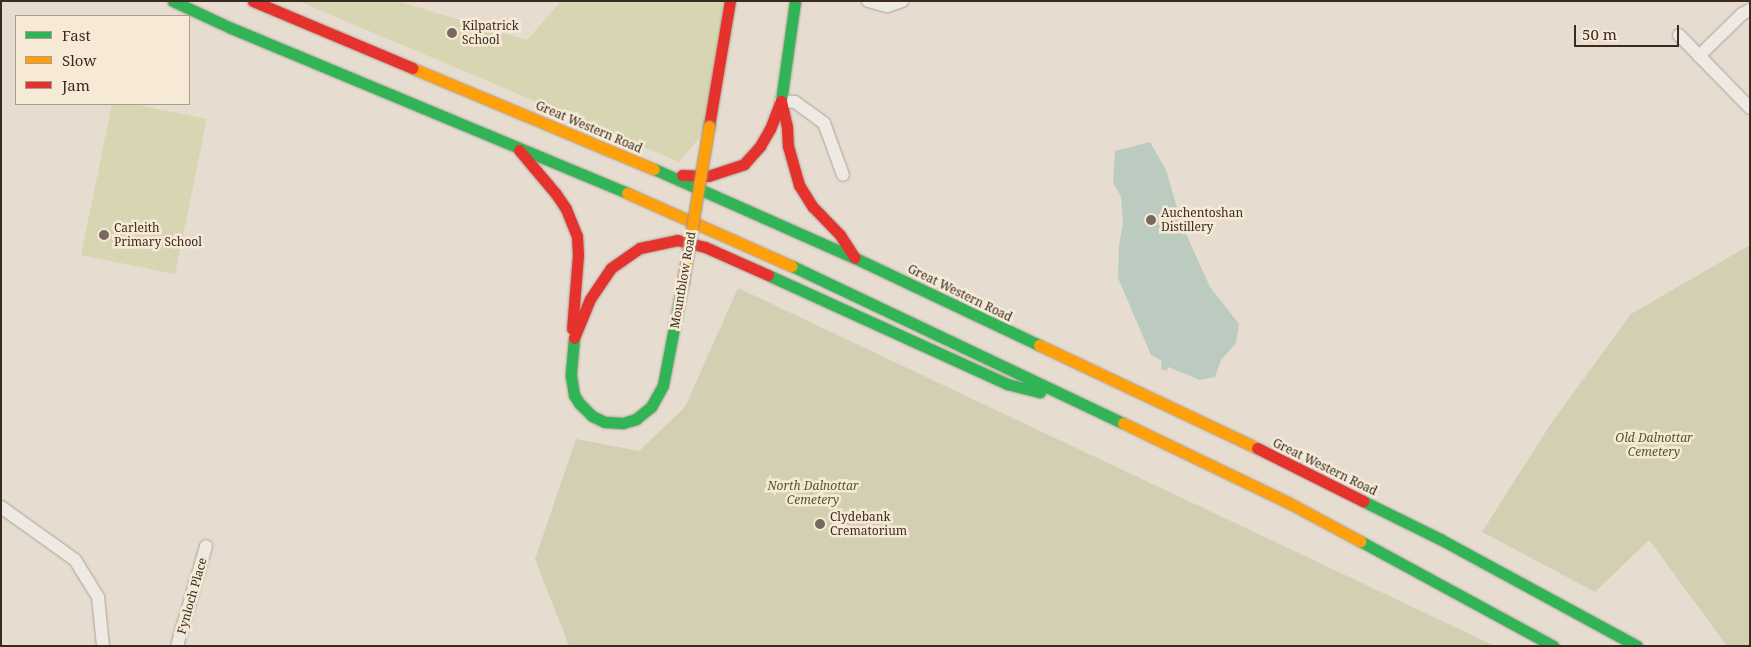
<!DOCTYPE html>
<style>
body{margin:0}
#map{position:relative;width:1751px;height:647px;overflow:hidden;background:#e6ddd0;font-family:"Noto Serif",serif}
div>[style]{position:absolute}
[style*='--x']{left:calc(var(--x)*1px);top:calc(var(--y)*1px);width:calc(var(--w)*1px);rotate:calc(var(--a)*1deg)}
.green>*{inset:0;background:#d8d5b2}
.cemetery>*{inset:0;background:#d2cfb2}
.water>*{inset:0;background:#bbcbbf}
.roads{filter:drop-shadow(0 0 1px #aca298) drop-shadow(0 0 1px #aca298)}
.street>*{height:12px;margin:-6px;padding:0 6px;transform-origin:6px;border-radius:6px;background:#eee9e2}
.fast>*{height:11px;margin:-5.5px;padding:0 5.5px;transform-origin:5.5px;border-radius:5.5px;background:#30b455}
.slow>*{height:11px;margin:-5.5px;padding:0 5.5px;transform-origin:5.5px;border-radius:5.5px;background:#ff9f0a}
.jam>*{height:11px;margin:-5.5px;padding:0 5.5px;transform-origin:5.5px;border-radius:5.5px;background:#e5322d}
.bridges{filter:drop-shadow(0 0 1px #9b9288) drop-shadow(0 0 1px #9b9288)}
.slow-bridge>*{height:11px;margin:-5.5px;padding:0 5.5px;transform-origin:5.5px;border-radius:5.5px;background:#ff9f0a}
.dots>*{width:14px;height:14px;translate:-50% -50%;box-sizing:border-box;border:2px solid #f6ead7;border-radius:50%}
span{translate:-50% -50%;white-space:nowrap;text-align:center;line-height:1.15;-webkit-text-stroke:5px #f6ead7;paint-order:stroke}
.poi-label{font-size:12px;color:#3b2a20}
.left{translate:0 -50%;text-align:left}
.street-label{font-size:12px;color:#3b2a20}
.park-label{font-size:12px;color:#515826;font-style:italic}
.frame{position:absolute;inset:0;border:2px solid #3b2a20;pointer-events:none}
.legend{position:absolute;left:15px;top:15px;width:175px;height:90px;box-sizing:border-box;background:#f6ead7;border:1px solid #ab9d8e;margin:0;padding:6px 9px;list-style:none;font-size:15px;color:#3b2a20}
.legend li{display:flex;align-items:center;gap:10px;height:25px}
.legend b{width:25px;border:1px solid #ab9d8e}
.scale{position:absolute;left:1574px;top:25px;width:105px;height:22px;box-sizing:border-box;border:2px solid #3b2a20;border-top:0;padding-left:6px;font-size:15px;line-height:18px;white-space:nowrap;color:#3b2a20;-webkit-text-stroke:4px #f6ead7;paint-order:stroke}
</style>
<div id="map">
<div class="green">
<i style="clip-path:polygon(298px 1px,397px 1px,527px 40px,561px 1px,730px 1px,709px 126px,679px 162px)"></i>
<i style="clip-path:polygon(112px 104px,133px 104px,207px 119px,175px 274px,81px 255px)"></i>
</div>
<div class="cemetery">
<i style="clip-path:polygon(1750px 245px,1750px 646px,1727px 646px,1649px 540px,1595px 592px,1482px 532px,1550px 425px,1631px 314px)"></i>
<i style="clip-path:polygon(738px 288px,1495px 646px,569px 646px,535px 559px,576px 439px,639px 451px,685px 407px)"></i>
</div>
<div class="water">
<i style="clip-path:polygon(1150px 142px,1166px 170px,1182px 225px,1210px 287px,1239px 324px,1236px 343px,1221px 360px,1215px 377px,1200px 380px,1168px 367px,1167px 371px,1161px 369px,1162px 361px,1151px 355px,1118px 278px,1119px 245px,1123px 224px,1121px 197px,1113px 182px,1115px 151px)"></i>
</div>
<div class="roads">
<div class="street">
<i style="--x:868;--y:1;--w:20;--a:15"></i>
<i style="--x:887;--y:6;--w:16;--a:-18"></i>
<i style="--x:1679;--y:35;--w:102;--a:45.8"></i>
<i style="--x:1699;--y:56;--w:60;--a:-44.3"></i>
<i style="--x:1742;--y:14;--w:9;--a:-27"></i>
<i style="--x:781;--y:101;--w:14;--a:4"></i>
<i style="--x:795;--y:102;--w:36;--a:36"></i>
<i style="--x:824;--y:123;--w:55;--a:69.9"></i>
<i style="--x:1;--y:507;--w:91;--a:35.6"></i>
<i style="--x:75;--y:560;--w:44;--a:58.1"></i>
<i style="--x:98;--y:597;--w:49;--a:84.2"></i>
<i style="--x:177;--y:646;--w:104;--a:-73.8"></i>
</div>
<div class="fast">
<i style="--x:173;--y:1;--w:64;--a:25"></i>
<i style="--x:231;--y:28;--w:429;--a:22.6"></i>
<i style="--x:781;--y:101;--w:101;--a:-82"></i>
<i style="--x:654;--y:169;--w:220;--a:23.9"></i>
<i style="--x:855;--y:258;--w:204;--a:25.3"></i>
<i style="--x:792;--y:266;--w:366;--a:25.4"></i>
<i style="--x:768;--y:275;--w:263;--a:24.5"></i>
<i style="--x:1007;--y:384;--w:34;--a:14"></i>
<i style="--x:574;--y:338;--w:38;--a:95"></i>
<i style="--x:571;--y:376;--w:19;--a:81"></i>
<i style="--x:574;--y:395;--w:9;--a:58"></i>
<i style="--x:579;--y:403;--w:18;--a:45"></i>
<i style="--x:592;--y:416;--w:14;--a:25"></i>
<i style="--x:605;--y:422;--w:18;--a:3"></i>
<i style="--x:623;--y:423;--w:14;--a:-17"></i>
<i style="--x:636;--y:419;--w:19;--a:-39"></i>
<i style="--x:651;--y:407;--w:25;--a:-61"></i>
<i style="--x:663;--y:385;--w:106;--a:-79.1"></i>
<i style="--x:1363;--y:501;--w:86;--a:26.3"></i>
<i style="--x:1440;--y:539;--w:224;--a:28.5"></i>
<i style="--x:1360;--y:541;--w:220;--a:28.5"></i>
</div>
<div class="slow">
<i style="--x:412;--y:68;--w:262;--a:22.7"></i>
<i style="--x:627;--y:193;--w:180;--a:23.9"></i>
<i style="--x:1039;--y:345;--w:241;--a:25.3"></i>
<i style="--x:1123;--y:423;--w:184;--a:25.7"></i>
<i style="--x:1289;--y:503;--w:81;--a:28.2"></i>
</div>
<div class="jam">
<i style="--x:253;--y:1;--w:173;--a:22.8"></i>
<i style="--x:781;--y:101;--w:28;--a:77"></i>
<i style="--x:787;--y:128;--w:18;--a:87"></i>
<i style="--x:788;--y:146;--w:41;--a:74.2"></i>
<i style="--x:799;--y:185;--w:26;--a:58"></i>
<i style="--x:813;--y:207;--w:39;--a:46"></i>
<i style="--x:840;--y:235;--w:27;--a:57"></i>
<i style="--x:709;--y:126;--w:127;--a:-80.5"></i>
<i style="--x:519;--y:150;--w:57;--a:49.9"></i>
<i style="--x:556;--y:194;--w:18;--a:56"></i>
<i style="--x:566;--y:209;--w:29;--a:68"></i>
<i style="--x:577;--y:236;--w:19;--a:87"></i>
<i style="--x:578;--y:255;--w:74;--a:94.6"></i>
<i style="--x:682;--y:175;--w:26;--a:2"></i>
<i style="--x:708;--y:176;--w:38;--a:-18"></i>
<i style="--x:744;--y:164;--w:24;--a:-48"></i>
<i style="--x:760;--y:146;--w:20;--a:-60"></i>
<i style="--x:770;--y:129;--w:30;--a:-69"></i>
<i style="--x:574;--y:338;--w:42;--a:-67.7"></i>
<i style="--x:590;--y:299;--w:37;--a:-56"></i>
<i style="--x:611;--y:268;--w:35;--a:-35"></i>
<i style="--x:640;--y:248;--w:38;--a:-12"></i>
<i style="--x:677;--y:240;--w:29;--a:14"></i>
<i style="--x:705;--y:247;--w:69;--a:24"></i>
<i style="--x:1257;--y:448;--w:119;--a:26.6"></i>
</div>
</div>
<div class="bridges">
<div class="slow-bridge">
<i style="--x:683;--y:281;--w:157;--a:-80.5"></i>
</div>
</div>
<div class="dots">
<i style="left:452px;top:33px;background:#77695e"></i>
<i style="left:1151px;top:220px;background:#77695e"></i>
<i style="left:104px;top:235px;background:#77695e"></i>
<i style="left:820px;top:524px;background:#77695e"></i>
</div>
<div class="poi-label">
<span class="left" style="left:462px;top:33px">Kilpatrick<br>School</span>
<span class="left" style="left:1161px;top:220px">Auchentoshan<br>Distillery</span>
<span class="left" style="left:114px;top:235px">Carleith<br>Primary School</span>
<span class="left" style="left:830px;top:524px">Clydebank<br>Crematorium</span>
</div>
<div class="street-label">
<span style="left:589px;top:127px;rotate:23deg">Great Western Road</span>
<span style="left:683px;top:280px;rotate:-80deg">Mountblow Road</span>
<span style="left:960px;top:293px;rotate:26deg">Great Western Road</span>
<span style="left:1325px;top:467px;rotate:26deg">Great Western Road</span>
<span style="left:192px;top:596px;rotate:-74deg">Fynloch Place</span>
</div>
<div class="park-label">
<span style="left:1654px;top:445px">Old Dalnottar<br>Cemetery</span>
<span style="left:813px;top:493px">North Dalnottar<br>Cemetery</span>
</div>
<div class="frame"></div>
<ul class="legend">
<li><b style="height:6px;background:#30b455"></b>Fast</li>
<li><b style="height:6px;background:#ff9f0a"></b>Slow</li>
<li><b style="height:6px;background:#e5322d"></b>Jam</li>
</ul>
<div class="scale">50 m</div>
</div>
